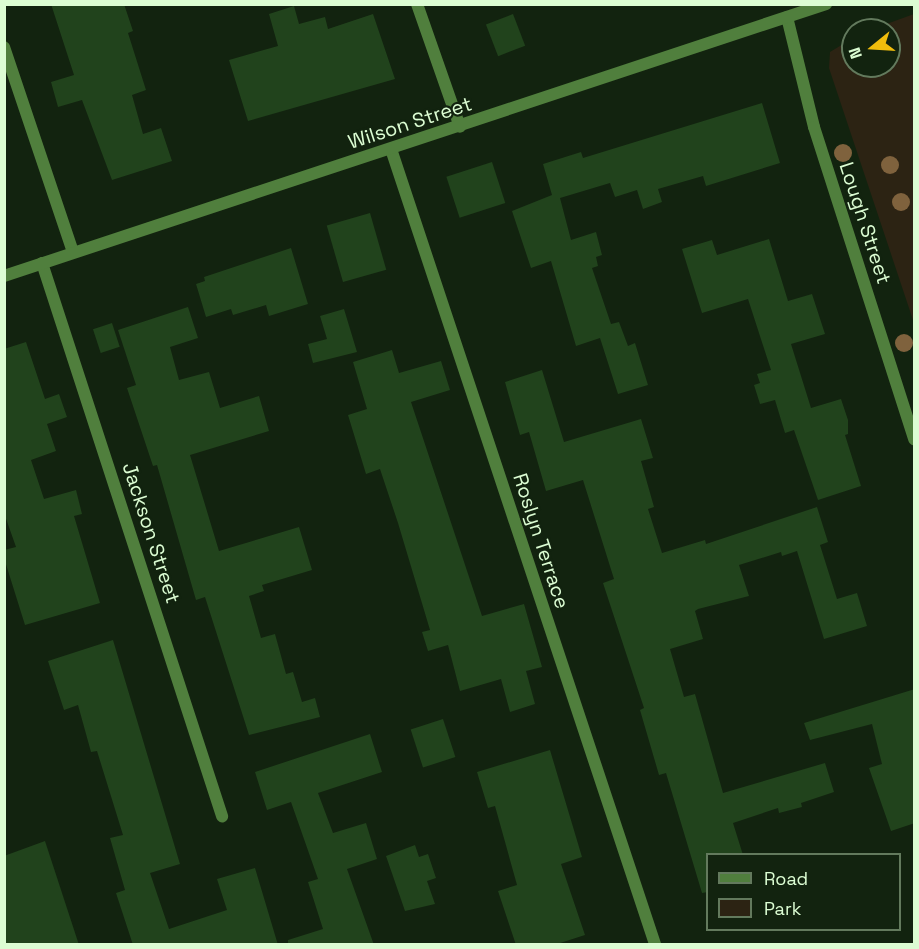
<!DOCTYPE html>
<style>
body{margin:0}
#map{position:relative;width:919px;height:949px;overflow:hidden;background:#12230f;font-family:"Space Grotesk",sans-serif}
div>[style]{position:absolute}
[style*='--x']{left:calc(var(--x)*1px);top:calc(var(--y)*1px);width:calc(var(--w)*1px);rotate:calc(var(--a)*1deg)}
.green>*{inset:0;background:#2c2313}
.building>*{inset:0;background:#21431c;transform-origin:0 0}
.minor>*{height:12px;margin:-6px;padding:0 6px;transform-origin:6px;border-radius:6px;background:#507f3d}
.tertiary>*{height:12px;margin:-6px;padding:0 6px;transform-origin:6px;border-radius:6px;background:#507f3d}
.trees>*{width:18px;height:18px;margin:-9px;border-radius:50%;background:#7f623d}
span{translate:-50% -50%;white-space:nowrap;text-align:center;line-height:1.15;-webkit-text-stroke:4.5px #12230f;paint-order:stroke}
.street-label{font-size:20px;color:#dcfdd3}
.frame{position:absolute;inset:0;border:6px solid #dcfdd3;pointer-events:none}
.legend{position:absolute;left:706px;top:853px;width:195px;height:78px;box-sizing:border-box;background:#12230f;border:2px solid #637a5d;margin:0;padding:8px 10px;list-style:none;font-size:18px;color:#dcfdd3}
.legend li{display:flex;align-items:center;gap:12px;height:30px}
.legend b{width:30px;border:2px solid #637a5d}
.north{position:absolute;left:841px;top:18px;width:60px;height:60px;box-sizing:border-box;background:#12230f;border:2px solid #637a5d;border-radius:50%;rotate:252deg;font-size:16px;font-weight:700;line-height:24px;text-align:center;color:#dcfdd3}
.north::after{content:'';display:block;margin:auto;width:21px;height:27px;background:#f0bd0c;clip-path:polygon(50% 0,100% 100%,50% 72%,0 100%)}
</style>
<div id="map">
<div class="green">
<i style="clip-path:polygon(914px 14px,914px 323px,829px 68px,830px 52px,853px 38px,853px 66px,889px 66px,889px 30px,870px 30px)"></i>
</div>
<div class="building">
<i style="clip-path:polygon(51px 4px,124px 4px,133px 31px,128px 33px,146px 90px,132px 95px,143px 134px,161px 128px,172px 161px,112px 180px,82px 100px,58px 107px,51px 82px,74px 75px)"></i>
<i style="clip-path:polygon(294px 6px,299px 24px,325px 17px,328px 29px,373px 14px,395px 79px,248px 121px,229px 60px,278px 46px,269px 14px)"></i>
<i style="left:513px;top:14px;width:34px;height:29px;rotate:69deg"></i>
<i style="clip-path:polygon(762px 103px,780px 163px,706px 186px,703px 176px,658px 189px,662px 202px,643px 209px,637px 190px,615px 197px,610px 183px,560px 198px,571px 240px,596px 232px,602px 255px,596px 257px,598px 266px,592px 268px,611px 324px,619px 322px,628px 346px,635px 343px,648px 385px,618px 394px,600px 338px,576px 346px,551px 261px,531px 268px,512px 211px,552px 195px,543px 164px,581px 152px,583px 158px)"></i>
<i style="left:492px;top:162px;width:43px;height:48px;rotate:72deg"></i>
<i style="left:370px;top:213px;width:59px;height:45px;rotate:74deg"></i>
<i style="clip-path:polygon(769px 239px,788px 301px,812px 294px,825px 334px,791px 344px,811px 408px,841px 399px,848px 420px,848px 434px,845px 435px,861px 486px,818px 500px,794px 430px,785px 433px,775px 400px,760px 404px,754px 385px,760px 383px,757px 374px,771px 370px,748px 299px,702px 313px,682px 249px,712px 240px,717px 255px)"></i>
<i style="clip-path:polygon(291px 248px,308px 304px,269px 316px,266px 305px,233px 315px,231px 309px,206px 317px,196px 284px,205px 281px,204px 277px)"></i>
<i style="clip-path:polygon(188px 307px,198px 338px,170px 347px,179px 380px,209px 372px,220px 408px,259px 396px,269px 431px,190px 455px,219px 551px,299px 527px,312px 570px,262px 585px,264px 591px,249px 596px,261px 638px,275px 634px,286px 674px,293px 672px,302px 702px,315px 698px,320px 717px,249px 735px,205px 597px,196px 600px,157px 465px,153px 466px,127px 388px,136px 385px,118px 330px)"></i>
<i style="clip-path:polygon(344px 309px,357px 352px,313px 363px,308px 344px,327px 339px,320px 316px)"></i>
<i style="left:112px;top:323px;width:25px;height:20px;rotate:72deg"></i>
<i style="clip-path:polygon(26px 342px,45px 399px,59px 394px,67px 417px,47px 424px,56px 451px,31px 460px,44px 499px,76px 490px,82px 514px,74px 516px,100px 603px,25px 625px,4px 558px,4px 550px,16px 547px,4px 513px,4px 349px)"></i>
<i style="clip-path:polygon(392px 350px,399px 373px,441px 361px,450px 390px,411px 402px,482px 616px,524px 604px,542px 667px,526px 671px,535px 704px,510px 712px,501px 679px,460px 691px,448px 645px,428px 651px,422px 632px,430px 630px,398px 523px,380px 469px,366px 474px,348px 415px,367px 409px,353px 362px)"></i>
<i style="clip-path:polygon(542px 370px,564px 442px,641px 419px,653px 458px,641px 461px,654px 507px,648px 509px,662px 553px,705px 540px,706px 544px,817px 507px,828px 542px,820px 545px,837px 599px,857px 593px,867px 626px,824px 639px,797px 551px,782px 556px,781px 552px,739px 565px,749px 596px,698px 609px,695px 611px,703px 639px,670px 649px,684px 697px,695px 694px,723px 793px,825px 763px,834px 792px,801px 803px,802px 807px,779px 813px,778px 808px,733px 823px,743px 855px,708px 855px,708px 892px,702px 893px,666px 773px,659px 775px,640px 710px,644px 708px,603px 583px,614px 579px,583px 480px,546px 491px,529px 432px,520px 435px,505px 382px)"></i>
<i style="clip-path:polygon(113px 640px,180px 864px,150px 873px,169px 929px,227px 910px,217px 879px,255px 868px,278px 945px,133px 945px,116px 893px,125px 890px,110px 838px,123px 835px,97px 751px,91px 752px,78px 705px,64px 710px,48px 661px)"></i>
<i style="clip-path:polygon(915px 689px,915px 823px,891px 831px,869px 768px,882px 764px,872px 724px,810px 740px,804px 723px)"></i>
<i style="left:443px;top:719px;width:40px;height:34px;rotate:72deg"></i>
<i style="clip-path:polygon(370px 734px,382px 772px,318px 793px,333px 833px,366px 823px,377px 859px,347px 869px,374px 945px,288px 945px,288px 940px,323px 929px,308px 882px,318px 879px,291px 802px,267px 810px,255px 772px)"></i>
<i style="clip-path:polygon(550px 750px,582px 857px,561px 864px,585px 935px,554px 945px,516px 945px,498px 891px,517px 885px,495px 806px,488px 808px,477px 772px)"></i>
<i style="clip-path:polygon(45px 841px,79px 945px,4px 945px,4px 856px)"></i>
<i style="clip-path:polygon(415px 845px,419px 857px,428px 854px,436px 878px,427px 881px,435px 904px,405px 911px,386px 856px)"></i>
</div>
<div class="minor">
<i style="--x:417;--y:4;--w:130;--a:70.7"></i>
<i style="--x:787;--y:17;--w:113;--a:76.2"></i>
<i style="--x:814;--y:127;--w:328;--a:72.2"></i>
<i style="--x:4;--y:47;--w:216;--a:71.4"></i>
<i style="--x:391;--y:149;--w:838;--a:71.63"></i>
<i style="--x:42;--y:263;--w:582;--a:71.97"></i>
</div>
<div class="tertiary">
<i style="--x:4;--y:276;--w:866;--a:-18.31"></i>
</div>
<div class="trees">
<i style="left:843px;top:153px"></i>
<i style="left:890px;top:165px"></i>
<i style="left:901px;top:202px"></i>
<i style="left:904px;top:343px"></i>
</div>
<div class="street-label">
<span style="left:410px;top:123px;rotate:-18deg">Wilson Street</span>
<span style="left:865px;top:223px;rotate:72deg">Lough Street</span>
<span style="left:151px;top:533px;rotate:72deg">Jackson Street</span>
<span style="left:541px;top:541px;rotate:72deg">Roslyn Terrace</span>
</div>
<div class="frame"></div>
<ul class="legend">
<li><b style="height:8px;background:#507f3d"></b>Road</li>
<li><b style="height:16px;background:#2c2313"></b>Park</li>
</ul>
<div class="north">N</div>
</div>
